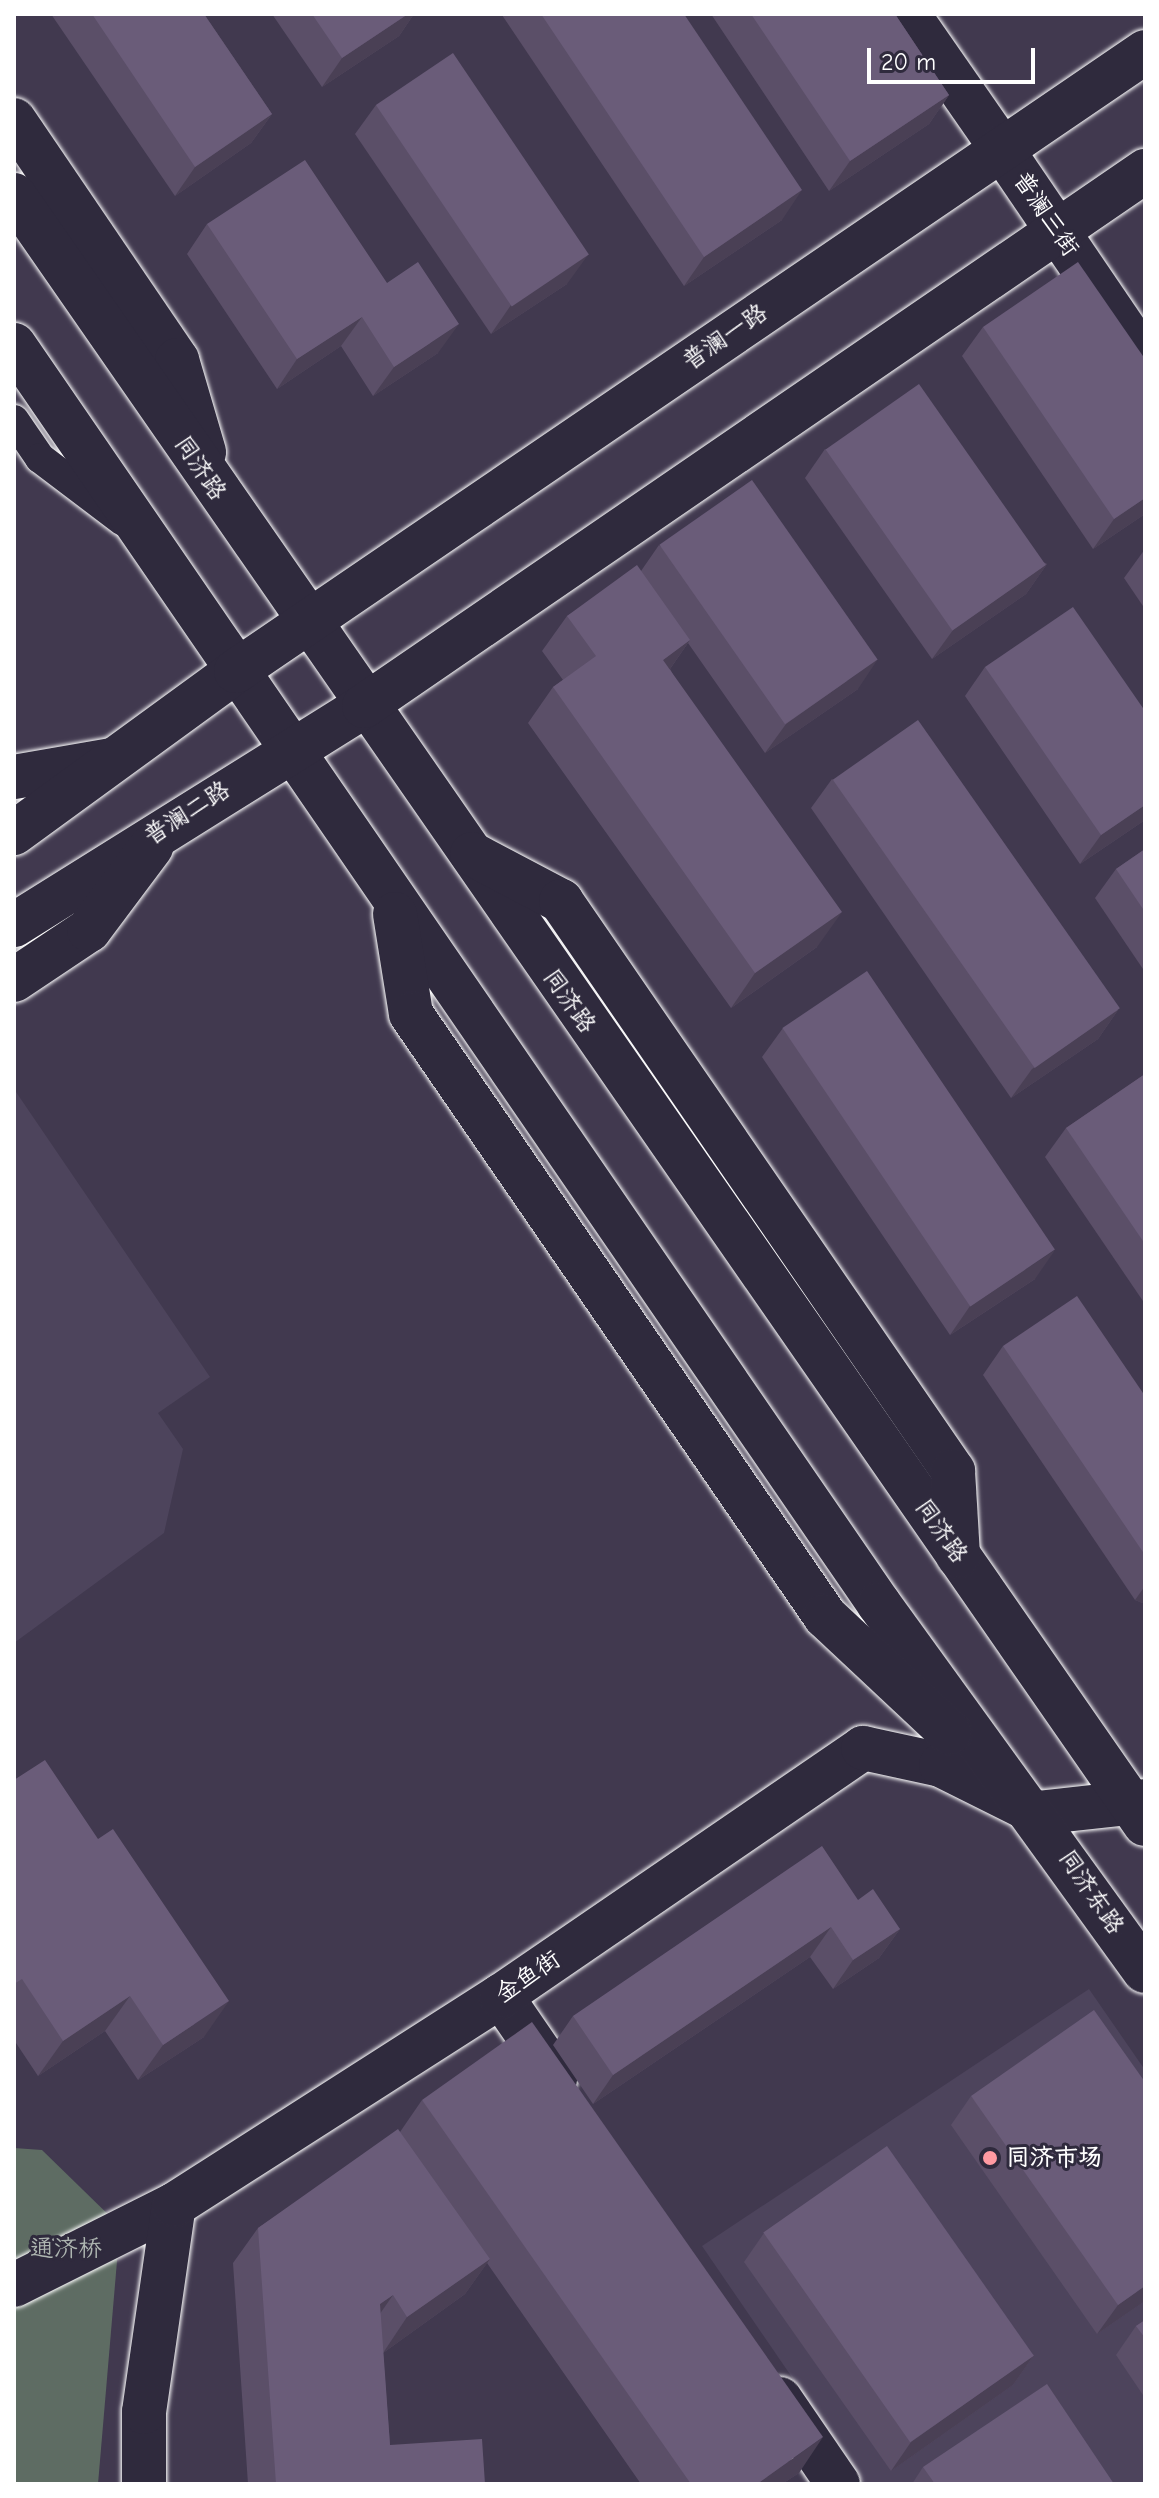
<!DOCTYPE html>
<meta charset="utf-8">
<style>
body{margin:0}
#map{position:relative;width:1159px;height:2498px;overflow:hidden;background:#41394f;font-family:"Comic Neue","LXGW WenKai TC",sans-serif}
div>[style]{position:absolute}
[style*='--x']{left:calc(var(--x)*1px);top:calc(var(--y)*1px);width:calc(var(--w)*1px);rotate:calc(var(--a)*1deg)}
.built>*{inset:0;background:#4d445c}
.green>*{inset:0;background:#5e6c63}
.roads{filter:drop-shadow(0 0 2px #fff) drop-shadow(0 0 2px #fff)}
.service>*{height:30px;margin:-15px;padding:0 15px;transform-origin:15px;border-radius:15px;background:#2f2a3d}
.pedestrian>*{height:44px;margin:-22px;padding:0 22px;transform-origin:22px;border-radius:22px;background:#2f2a3d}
.minor>*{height:44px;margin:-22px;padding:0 22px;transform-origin:22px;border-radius:22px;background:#2f2a3d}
.tertiary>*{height:44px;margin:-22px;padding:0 22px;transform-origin:22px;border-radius:22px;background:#2f2a3d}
.secondary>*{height:44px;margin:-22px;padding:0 22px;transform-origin:22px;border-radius:22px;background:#2f2a3d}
.wall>*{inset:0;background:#5b4f68}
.shaded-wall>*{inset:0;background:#4a4055}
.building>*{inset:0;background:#6a5c79;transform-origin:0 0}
.dots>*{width:22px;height:22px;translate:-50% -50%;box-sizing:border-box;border:4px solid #2f2a3d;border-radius:50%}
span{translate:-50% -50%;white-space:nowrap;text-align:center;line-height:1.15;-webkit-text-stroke:6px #2f2a3d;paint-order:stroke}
.street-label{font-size:24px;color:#fff}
.poi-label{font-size:24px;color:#fff;font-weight:700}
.left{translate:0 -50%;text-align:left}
.park-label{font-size:24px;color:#aeb6b1}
.frame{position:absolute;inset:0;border:16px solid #fff;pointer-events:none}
.scale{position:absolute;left:867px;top:48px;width:168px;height:36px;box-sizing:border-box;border:4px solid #fff;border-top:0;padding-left:10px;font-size:24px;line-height:28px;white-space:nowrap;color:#fff;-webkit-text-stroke:6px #2f2a3d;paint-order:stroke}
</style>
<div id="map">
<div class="built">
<i style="clip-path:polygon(14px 1089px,210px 1377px,158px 1413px,183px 1449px,164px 1533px,14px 1643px)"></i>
<i style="clip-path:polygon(1089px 1989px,1145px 2070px,1145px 2484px,865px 2484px,702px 2246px)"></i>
</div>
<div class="green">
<i style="clip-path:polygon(14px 2148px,42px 2150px,120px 2226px,98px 2484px,14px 2484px)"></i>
</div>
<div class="roads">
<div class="service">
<i style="--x:14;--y:420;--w:46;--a:55.6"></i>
<i style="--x:40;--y:458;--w:104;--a:37.2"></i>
</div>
<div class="pedestrian">
<i style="--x:14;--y:2285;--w:179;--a:-26.6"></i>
</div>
<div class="minor">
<i style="--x:908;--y:14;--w:163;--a:55.2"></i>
<i style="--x:501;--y:1996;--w:97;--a:55.5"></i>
<i style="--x:780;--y:2399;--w:103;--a:55.7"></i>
</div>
<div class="tertiary">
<i style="--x:1001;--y:148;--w:256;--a:55.8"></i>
<i style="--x:144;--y:2484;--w:72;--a:-90"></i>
<i style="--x:144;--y:2412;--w:209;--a:-81.8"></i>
<i style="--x:174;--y:2205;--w:388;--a:-32.6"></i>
<i style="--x:501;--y:1996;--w:439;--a:-34.4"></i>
<i style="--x:863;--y:1748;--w:80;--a:12.3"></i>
<i style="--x:941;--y:1765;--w:107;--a:26.6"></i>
<i style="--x:1037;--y:1813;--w:109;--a:-6.3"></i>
</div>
<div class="secondary">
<i style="--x:14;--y:120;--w:290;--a:55.8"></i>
<i style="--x:177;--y:360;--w:96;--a:73.6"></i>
<i style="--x:14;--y:195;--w:1983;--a:55.23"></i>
<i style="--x:14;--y:345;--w:1528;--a:55.51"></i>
<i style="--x:879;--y:1604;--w:453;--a:54.1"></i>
<i style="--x:14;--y:777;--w:98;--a:-9.9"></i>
<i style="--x:14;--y:833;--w:275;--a:-36.1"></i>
<i style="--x:236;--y:671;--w:1100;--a:-34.25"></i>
<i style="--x:472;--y:854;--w:101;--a:27.8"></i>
<i style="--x:561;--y:901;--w:692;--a:55.48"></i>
<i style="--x:953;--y:1471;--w:85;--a:86.6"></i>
<i style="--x:395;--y:914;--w:101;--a:80.9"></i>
<i style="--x:411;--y:1014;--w:731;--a:55.48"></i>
<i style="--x:825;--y:1616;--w:171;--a:43.1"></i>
<i style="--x:14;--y:925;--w:413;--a:-32"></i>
<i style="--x:364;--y:706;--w:947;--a:-34.41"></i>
<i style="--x:14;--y:980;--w:90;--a:-33.7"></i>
<i style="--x:89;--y:930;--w:104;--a:-53.2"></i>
</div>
</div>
<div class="wall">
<i style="clip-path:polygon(51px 14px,204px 14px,272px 114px,251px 143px,175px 196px)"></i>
<i style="clip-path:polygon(272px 14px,414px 14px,399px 36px,322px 87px)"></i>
<i style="clip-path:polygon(503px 14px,684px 14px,782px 220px,684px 286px,502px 15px)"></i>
<i style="clip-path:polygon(711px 14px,895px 14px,949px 95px,929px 124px,829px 191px)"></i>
<i style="clip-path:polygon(376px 105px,567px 284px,491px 334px,355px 134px)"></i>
<i style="clip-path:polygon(207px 224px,387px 283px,438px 353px,373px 396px,341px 346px,277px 389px,187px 254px)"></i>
<i style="clip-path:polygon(983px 327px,1145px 359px,1145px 514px,1093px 549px,962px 356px)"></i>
<i style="clip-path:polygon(825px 449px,1047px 564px,1026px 594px,932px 659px,805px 478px)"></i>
<i style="clip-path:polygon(659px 545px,858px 689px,765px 753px,688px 643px,670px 669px,817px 947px,731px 1008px,528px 723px,553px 687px,563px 680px,542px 651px,567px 616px,641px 571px)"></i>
<i style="clip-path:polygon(1145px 549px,1145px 609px,1124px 578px)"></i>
<i style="clip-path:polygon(985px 667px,1145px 711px,1145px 820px,1080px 864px,965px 696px)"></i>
<i style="clip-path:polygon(832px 779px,1118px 1010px,1098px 1039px,1011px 1098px,811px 808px)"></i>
<i style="clip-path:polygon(1145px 849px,1145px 972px,1095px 898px,1116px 869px)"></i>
<i style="clip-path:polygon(783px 1028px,1035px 1279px,950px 1335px,762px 1057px)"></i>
<i style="clip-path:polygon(1145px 1074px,1145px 1304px,1045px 1157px,1066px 1128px)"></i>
<i style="clip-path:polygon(1003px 1346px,1145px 1396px,1145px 1604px,1135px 1600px,983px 1375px)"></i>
<i style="clip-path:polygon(14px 1780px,204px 2037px,138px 2080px,105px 2031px,38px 2076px,14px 2040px)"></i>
<i style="clip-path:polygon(858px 1900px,900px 1929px,879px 1958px,833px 1989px,810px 1957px,593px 2104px,553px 2045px,573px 2016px)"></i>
<i style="clip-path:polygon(971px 2096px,1145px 2301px,1097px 2334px,951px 2125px)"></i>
<i style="clip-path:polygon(422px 2100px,799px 2473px,782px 2484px,641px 2484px,487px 2263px,465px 2294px,383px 2353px,390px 2445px,485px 2484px,248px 2484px,233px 2263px,258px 2228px,400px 2132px)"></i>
<i style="clip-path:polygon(764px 2233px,1034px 2355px,1013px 2385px,891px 2471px,744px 2262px)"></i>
<i style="clip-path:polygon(1145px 2320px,1145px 2398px,1116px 2355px,1136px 2326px)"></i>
<i style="clip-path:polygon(923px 2467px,1114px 2484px,912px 2484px)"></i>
</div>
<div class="shaded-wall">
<i style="clip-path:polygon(408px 14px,414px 14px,399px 36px,322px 87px,342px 58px)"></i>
<i style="clip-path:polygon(949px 95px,929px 124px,829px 191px,850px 161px)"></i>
<i style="clip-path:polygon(272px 114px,251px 143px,175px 196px,195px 167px)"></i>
<i style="clip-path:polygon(802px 190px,782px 220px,684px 286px,704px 257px)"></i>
<i style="clip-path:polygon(588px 255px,567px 284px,491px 334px,511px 305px)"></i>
<i style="clip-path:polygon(362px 317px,341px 346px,277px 389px,297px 359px)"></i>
<i style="clip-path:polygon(459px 324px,438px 353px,373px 396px,394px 367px)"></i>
<i style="clip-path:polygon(1145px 498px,1145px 514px,1093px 549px,1114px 519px)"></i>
<i style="clip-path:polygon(1047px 564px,1026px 594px,932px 659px,953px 630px)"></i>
<i style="clip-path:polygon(690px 640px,665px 676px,663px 660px)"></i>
<i style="clip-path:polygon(878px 659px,858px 689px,765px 753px,786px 724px)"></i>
<i style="clip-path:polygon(1145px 805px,1145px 820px,1080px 864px,1101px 835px)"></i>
<i style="clip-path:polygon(842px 912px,817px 947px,731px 1008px,755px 973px)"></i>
<i style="clip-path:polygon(1118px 1010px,1098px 1039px,1011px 1098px,1032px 1069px)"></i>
<i style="clip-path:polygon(1055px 1250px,1035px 1279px,950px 1335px,970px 1306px)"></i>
<i style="clip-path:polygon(1145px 1586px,1145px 1604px,1135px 1600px)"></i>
<i style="clip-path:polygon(831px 1927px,810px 1957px,593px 2104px,613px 2075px)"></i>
<i style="clip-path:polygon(900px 1929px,879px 1958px,833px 1989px,853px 1960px)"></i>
<i style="clip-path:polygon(130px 1996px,105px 2031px,38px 2076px,63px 2041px)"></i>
<i style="clip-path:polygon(229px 2001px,204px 2037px,138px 2080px,163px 2045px)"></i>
<i style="clip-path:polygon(490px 2259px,465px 2294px,383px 2353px,407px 2317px)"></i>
<i style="clip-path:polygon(1145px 2286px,1145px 2301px,1097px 2334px,1118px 2305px)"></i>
<i style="clip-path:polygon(393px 2295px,368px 2331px,380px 2304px)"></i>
<i style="clip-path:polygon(1034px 2355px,1013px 2385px,891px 2471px,911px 2442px)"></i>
<i style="clip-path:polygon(823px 2437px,799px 2473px,782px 2484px,757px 2484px)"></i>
</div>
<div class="building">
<i style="clip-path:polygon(92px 14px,204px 14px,272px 114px,195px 167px)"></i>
<i style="clip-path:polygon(312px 14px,408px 14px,342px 58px)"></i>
<i style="clip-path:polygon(541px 14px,684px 14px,802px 190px,704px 257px)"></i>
<i style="clip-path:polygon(751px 14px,895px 14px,949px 95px,850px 161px)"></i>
<i style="left:453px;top:53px;width:243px;height:93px;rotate:56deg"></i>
<i style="clip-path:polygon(305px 160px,387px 283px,418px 262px,459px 324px,394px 367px,362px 317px,297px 359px,207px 224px)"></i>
<i style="clip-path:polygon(1078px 262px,1145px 359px,1145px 498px,1114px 519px,983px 327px)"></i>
<i style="left:919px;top:384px;width:221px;height:114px;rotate:55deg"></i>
<i style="left:752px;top:480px;width:219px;height:113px;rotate:55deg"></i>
<i style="clip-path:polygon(637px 565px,690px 640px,663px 660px,842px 912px,755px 973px,553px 687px,596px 656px,567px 616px)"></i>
<i style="clip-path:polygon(1073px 607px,1145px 711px,1145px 805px,1101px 835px,985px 667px)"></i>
<i style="left:918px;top:720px;width:352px;height:104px;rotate:55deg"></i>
<i style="clip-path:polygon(1145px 849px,1145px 912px,1116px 869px)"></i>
<i style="left:867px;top:971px;width:336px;height:102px;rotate:56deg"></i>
<i style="clip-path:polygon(1145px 1074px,1145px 1244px,1066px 1128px)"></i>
<i style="clip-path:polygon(1077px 1296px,1145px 1396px,1145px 1555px,1003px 1346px)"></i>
<i style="clip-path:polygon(45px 1760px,98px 1839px,113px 1829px,229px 2001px,163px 2045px,130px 1996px,63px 2041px,22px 1979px,14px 1984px,14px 1780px)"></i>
<i style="clip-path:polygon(822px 1846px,858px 1900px,873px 1889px,900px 1929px,853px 1960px,831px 1927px,613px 2075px,573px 2016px)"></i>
<i style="clip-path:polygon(1094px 2010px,1145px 2082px,1145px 2286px,1118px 2305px,971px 2096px)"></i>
<i style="clip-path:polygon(532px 2022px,823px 2437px,757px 2484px,691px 2484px,422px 2100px)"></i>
<i style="clip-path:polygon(398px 2129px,490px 2259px,407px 2317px,393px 2295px,380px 2304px,390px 2445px,482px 2439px,485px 2484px,276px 2484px,258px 2228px)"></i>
<i style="left:887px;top:2146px;width:256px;height:151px;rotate:55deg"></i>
<i style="clip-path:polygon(1145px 2320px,1145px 2338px,1136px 2326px)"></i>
<i style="clip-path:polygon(1047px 2384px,1114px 2484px,935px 2484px,923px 2467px)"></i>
</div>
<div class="dots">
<i style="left:990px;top:2158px;background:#ff9aa2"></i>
</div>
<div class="street-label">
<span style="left:1046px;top:214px;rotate:56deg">普澜三街</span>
<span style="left:725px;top:337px;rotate:-34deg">普澜一路</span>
<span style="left:200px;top:468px;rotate:56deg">同济路</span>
<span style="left:187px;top:813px;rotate:-32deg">普澜二路</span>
<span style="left:569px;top:1001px;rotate:55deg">同济路</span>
<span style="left:941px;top:1531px;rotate:55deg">同济路</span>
<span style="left:1091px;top:1892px;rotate:56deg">同济东路</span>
<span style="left:528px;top:1977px;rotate:-34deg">金鱼街</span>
</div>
<div class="poi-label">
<span class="left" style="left:1006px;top:2158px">同济市场</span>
</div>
<div class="park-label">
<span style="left:66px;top:2249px">通济桥</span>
</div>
<div class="frame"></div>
<div class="scale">20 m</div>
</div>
